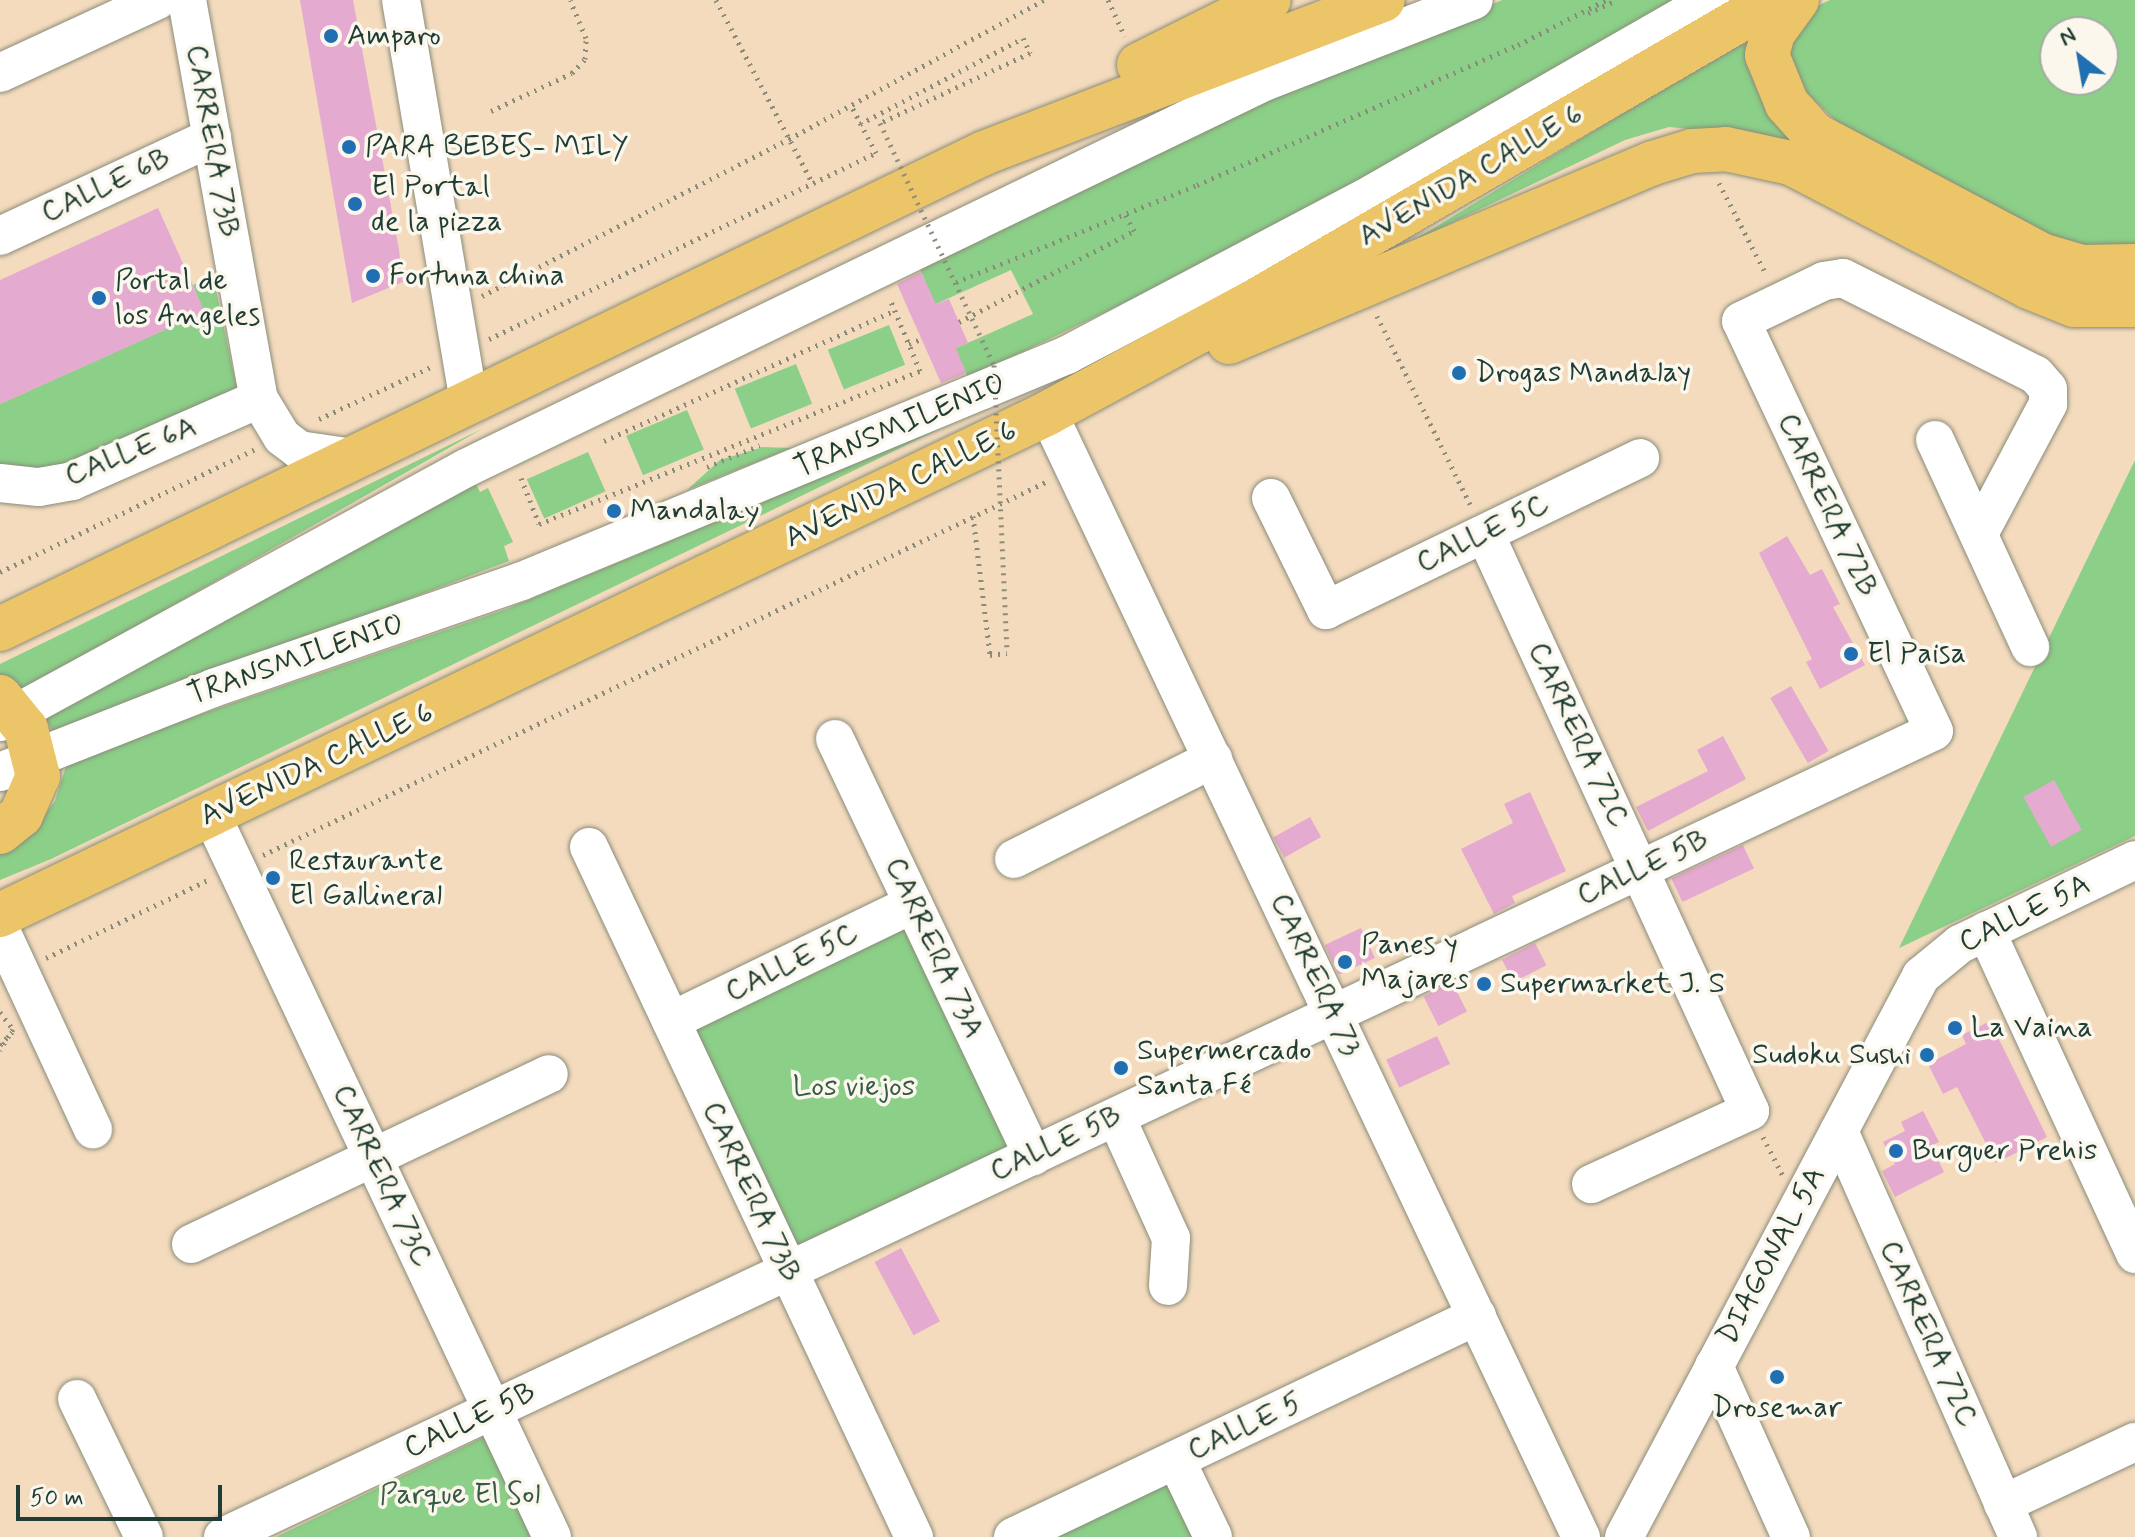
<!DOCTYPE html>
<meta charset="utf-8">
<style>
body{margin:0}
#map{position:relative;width:2135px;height:1537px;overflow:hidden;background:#f4dbbe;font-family:Mynerve,sans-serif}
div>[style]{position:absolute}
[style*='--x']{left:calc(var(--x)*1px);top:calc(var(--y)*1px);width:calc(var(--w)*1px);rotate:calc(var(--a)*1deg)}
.green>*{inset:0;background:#8bcf88;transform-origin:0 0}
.building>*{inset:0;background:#e5aacf;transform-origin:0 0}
.path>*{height:5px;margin-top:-2.5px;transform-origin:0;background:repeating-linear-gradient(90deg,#8a8c79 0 2px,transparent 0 8px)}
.roads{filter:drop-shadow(0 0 2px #8a8c79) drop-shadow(0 0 2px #8a8c79)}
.minor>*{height:38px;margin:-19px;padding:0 19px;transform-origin:19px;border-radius:19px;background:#fff}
.highway>*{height:44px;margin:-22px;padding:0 22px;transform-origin:22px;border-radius:22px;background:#ecc569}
.path-bridge>*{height:5px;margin-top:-2.5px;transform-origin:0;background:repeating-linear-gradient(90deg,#8a8c79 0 2px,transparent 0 8px)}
.dots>*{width:22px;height:22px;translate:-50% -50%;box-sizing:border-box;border:4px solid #fbf7ec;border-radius:50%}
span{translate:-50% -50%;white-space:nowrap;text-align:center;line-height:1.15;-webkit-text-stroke:7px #fbf7ec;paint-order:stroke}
.poi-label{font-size:30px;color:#1f3d34}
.left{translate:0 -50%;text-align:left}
.right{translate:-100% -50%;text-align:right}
.street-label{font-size:30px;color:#1f3d34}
.park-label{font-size:30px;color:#355a45}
.north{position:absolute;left:2039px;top:16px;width:80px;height:80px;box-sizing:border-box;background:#fbf7ec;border:2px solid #a3ada2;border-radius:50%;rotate:329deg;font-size:22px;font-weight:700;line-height:32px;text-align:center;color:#1f3d34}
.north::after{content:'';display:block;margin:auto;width:28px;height:36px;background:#1f6fb2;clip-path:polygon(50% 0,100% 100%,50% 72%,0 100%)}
.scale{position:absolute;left:16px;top:1485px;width:206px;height:36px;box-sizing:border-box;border:4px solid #1f3d34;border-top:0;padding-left:10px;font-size:24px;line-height:28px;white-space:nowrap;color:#1f3d34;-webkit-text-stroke:6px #fbf7ec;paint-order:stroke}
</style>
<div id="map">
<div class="green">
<i style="clip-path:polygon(1502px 0,1681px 0,1357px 191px,968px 378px,962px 363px,951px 368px,945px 353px,1033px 314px,1011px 270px,927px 308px,917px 287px,926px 283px,920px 269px,1246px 109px)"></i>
<i style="clip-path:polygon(evenodd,1830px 0,2135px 0,2135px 248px,2075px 248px,1836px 121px,1792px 79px,1783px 42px,1813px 8px,1830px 0,2055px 32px,2103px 32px,2103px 80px,2055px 80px,2055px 32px)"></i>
<i style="clip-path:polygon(1757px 32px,1810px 153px,1730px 133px,1669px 127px,1625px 140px,1409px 243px)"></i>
<i style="clip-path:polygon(213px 275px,237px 390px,86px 460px,42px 470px,0 467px,0 404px,204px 312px,193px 285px)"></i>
<i style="left:889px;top:325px;width:43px;height:66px;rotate:68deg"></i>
<i style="left:796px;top:364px;width:43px;height:66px;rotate:68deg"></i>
<i style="left:687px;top:410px;width:43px;height:66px;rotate:67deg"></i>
<i style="clip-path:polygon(954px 422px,51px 859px,0 880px,0 845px,36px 826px,55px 801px,68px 760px,507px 609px)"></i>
<i style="clip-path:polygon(482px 429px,18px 694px,0 677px,0 664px)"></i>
<i style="clip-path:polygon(763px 447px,791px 448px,687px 490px,720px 460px)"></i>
<i style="left:588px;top:452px;width:43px;height:67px;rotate:66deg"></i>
<i style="clip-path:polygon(2135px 460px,2135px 836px,1899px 948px)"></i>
<i style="clip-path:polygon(473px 478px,480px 492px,488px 488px,513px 542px,504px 546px,509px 561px,54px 733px,43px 715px)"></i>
<i style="left:909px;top:923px;width:250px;height:239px;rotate:65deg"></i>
<i style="clip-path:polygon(484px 1437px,532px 1537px,276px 1537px)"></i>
<i style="clip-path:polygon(1172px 1478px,1200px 1537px,1048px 1537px)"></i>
</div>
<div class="building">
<i style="clip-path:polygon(300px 0,353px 0,399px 250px,403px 282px,352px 303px)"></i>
<i style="clip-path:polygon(158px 208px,205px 312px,0 404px,0 280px)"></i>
<i style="clip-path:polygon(921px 272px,936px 304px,949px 299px,968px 343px,956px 348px,966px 373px,941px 383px,897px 284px)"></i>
<i style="clip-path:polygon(1787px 536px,1810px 575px,1822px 569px,1840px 604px,1833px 607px,1865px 665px,1820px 689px,1806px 662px,1812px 659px,1759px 553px)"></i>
<i style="left:1791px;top:686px;width:75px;height:24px;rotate:60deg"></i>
<i style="clip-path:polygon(1723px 736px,1746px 779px,1648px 831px,1636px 807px,1708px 771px,1697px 750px)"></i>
<i style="left:2054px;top:780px;width:57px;height:35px;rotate:61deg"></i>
<i style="clip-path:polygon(1530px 792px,1566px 871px,1512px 896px,1515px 903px,1494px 914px,1461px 849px,1513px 823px,1504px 804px)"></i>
<i style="left:1310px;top:817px;width:23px;height:42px;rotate:61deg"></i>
<i style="left:1743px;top:845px;width:26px;height:79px;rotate:65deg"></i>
<i style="left:1361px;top:928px;width:33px;height:40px;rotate:65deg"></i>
<i style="left:1535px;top:943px;width:25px;height:37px;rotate:63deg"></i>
<i style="left:1452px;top:982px;width:33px;height:32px;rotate:63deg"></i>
<i style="clip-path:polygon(1990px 1021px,2047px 1137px,1996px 1163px,1957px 1087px,1943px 1094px,1928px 1064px,1966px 1044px,1962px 1035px)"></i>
<i style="left:1437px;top:1036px;width:31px;height:56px;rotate:65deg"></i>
<i style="clip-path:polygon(1923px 1111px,1939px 1142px,1931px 1146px,1944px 1172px,1895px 1197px,1882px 1171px,1895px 1164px,1883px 1142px,1905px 1131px,1901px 1122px)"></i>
<i style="left:901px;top:1248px;width:83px;height:30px;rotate:62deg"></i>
</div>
<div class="path">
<i style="--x:716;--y:0;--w:206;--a:62.2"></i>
<i style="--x:1108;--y:0;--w:40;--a:65"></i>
<i style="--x:1588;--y:13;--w:32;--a:-24"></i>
<i style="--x:491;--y:111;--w:89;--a:-25.1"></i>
<i style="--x:572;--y:73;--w:19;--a:-47"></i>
<i style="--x:585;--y:59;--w:21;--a:-87"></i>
<i style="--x:586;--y:38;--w:41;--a:-112.8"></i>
<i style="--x:860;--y:124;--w:184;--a:-27.8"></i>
<i style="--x:1023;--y:38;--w:17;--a:65"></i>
<i style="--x:1030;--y:53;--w:166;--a:155"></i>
<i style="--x:1719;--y:183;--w:102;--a:62.7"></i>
<i style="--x:956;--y:282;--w:260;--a:-21.9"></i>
<i style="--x:1197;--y:185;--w:350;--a:-23.6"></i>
<i style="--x:1518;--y:45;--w:99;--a:-27.1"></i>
<i style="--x:482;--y:296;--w:345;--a:-27.1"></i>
<i style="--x:789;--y:139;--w:290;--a:-28.6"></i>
<i style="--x:1377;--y:316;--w:210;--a:63.7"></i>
<i style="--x:959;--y:322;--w:197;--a:-27.5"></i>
<i style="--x:1134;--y:231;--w:19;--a:-118"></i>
<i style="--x:489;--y:339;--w:429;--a:-25.7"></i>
<i style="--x:876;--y:153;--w:54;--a:-117.5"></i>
<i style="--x:909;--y:344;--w:13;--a:-23"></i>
<i style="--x:319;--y:419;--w:126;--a:-24.9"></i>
<i style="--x:604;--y:441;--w:319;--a:-24.2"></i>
<i style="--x:707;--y:467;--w:57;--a:-22.5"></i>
<i style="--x:521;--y:478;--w:49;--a:68.6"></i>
<i style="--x:539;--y:524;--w:411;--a:-21.9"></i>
<i style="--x:920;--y:371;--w:78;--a:-112.6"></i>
<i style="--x:973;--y:516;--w:140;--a:83"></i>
<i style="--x:990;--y:655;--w:17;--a:-7"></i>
<i style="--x:0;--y:572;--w:284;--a:-25.7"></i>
<i style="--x:263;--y:855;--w:870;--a:-25.47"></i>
<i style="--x:46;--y:958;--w:182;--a:-25.7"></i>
<i style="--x:0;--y:1045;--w:18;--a:-47"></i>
<i style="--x:1763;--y:1137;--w:42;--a:62.8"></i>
</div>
<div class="roads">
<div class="minor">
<i style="--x:187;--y:0;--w:405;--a:79.8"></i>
<i style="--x:259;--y:399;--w:44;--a:58.8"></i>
<i style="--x:282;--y:437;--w:21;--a:37"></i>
<i style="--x:299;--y:450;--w:55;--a:8.4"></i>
<i style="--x:401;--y:0;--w:409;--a:80.4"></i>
<i style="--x:0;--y:73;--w:174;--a:-24.8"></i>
<i style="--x:0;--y:236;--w:234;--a:-25"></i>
<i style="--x:1048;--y:413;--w:1244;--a:64.63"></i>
<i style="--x:1935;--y:440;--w:228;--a:65.3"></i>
<i style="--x:0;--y:483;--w:39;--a:6"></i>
<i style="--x:39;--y:487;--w:34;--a:-10"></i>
<i style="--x:72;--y:481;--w:204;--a:-23.7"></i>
<i style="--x:1271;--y:498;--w:125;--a:63.8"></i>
<i style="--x:1326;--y:610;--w:349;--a:-25.8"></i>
<i style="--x:1485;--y:534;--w:635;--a:65.33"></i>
<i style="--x:1750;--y:1111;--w:175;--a:155.3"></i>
<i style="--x:0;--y:722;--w:531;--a:-28.59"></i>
<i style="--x:466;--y:468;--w:886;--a:-25.81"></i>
<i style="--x:1264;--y:82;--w:225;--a:-21.3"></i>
<i style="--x:835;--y:739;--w:462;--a:64.6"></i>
<i style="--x:0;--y:772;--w:229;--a:-21.5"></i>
<i style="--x:213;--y:688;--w:327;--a:-19.1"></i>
<i style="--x:522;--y:581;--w:590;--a:-22.52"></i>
<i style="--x:1067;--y:355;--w:345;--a:-27.8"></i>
<i style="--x:1372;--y:194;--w:391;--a:-29.8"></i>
<i style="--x:212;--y:816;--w:797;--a:64.75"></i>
<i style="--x:589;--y:847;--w:763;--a:64.78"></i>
<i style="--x:1014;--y:859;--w:223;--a:-26.7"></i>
<i style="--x:0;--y:929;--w:221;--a:65.1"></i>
<i style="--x:1986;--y:931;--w:356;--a:65.2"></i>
<i style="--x:671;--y:1021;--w:269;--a:-25.8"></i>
<i style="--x:1116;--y:1117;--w:133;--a:65.6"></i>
<i style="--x:1171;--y:1238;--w:48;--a:93.6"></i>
<i style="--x:1839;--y:1131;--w:444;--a:66.2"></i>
<i style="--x:191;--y:1244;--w:396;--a:-25.4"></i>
<i style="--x:1714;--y:1366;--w:188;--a:65.8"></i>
<i style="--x:77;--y:1399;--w:153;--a:64.1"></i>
<i style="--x:1176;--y:1460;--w:85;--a:64.3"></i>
<i style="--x:2003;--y:1504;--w:146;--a:-25.2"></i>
<i style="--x:223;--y:1537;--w:1891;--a:-25.22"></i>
<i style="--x:1934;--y:731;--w:453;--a:-115.2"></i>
<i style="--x:1741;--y:321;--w:92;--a:-25.7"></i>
<i style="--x:1824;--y:281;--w:19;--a:-9"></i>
<i style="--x:1843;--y:278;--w:216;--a:26.7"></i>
<i style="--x:2036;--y:375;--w:18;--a:49"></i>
<i style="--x:2048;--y:389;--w:15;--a:90"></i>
<i style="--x:2048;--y:404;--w:147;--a:118"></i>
<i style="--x:1013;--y:1537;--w:514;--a:-25.47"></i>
<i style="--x:1624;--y:1537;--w:635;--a:-62.1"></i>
<i style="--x:1921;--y:976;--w:50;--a:-39.4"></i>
<i style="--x:1960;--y:944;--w:194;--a:-25.6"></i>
</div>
<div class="highway">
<i style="--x:1797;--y:0;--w:41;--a:126"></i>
<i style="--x:1773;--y:33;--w:23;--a:105"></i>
<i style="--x:1767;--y:55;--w:53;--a:67.8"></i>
<i style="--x:1787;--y:104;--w:42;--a:47.9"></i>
<i style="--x:1815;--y:135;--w:259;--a:27.9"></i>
<i style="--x:2044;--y:256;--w:40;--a:16"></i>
<i style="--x:2082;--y:267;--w:53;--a:-1.1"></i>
<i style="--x:1139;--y:65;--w:145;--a:-26.6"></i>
<i style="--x:1229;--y:342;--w:460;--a:-22.9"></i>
<i style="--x:1653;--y:163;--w:41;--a:-17.1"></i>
<i style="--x:1692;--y:151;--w:34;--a:-3"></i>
<i style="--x:1726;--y:149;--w:66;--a:12.2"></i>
<i style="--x:1791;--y:163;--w:268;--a:27.5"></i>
<i style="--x:2029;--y:287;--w:48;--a:21.8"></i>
<i style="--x:2074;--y:305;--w:61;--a:0"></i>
<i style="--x:0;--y:629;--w:1093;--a:-25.81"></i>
<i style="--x:984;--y:153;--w:427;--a:-21"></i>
<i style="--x:0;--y:697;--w:41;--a:50.9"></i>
<i style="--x:26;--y:729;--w:49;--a:75.7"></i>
<i style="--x:38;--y:776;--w:43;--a:113.6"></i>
<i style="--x:21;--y:815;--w:27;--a:141"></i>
<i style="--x:0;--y:915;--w:1162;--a:-25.59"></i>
<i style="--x:1048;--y:413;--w:230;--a:-28.4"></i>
<i style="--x:1250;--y:304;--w:606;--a:-30.12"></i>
</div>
</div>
<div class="path-bridge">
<i style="--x:880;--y:123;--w:268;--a:64.8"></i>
<i style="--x:994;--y:365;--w:288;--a:87.4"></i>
<i style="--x:0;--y:1012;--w:21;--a:53"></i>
<i style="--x:13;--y:1029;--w:25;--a:122"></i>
</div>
<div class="dots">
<i style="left:331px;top:36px;background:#1f6fb2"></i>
<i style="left:349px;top:147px;background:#1f6fb2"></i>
<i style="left:355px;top:204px;background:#1f6fb2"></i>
<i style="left:373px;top:276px;background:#1f6fb2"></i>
<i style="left:99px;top:298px;background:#1f6fb2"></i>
<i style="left:1459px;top:373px;background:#1f6fb2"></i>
<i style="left:614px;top:511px;background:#1f6fb2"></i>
<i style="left:1851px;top:654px;background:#1f6fb2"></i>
<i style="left:273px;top:878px;background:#1f6fb2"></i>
<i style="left:1345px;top:962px;background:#1f6fb2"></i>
<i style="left:1484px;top:984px;background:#1f6fb2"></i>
<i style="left:1955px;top:1028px;background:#1f6fb2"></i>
<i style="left:1927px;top:1055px;background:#1f6fb2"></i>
<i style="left:1121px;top:1068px;background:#1f6fb2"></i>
<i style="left:1896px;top:1151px;background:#1f6fb2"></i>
<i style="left:1777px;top:1377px;background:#1f6fb2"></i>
</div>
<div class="poi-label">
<span class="left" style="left:347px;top:36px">Amparo</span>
<span class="left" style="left:365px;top:147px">PARA BEBES- MILY</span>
<span class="left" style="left:371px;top:204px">El Portal<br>de la pizza</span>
<span class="left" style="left:389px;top:276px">Fortuna china</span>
<span class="left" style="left:115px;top:298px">Portal de<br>los Angeles</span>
<span class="left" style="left:1475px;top:373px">Drogas Mandalay</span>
<span class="left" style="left:630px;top:511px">Mandalay</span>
<span class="left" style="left:1867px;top:654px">El Paisa</span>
<span class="left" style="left:289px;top:878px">Restaurante<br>El Gallineral</span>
<span class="left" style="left:1361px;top:962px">Panes y<br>Majares</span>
<span class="left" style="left:1500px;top:984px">Supermarket J. S</span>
<span class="left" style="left:1971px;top:1028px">La Vaina</span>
<span class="left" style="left:1137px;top:1068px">Supermercado<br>Santa Fé</span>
<span class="right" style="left:1911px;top:1055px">Sudoku Sushi</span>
<span class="left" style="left:1912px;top:1151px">Burguer Prehis</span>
<span style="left:1777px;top:1408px">Drosemar</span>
</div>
<div class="street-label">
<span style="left:212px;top:141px;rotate:80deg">CARRERA 73B</span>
<span style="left:1471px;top:176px;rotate:-30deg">AVENIDA CALLE 6</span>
<span style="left:106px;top:186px;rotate:-25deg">CALLE 6B</span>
<span style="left:900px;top:426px;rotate:-23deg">TRANSMILENIO</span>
<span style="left:131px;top:452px;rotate:-22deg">CALLE 6A</span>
<span style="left:901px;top:485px;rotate:-26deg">AVENIDA CALLE 6</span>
<span style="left:1827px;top:505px;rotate:65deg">CARRERA 72B</span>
<span style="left:1483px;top:534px;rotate:-26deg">CALLE 5C</span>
<span style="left:296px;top:660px;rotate:-19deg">TRANSMILENIO</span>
<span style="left:1578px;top:735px;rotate:65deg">CARRERA 72C</span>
<span style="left:317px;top:765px;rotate:-25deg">AVENIDA CALLE 6</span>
<span style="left:1643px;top:868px;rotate:-25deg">CALLE 5B</span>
<span style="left:2025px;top:914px;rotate:-26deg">CALLE 5A</span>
<span style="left:934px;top:948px;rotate:65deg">CARRERA 73A</span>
<span style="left:792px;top:963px;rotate:-26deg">CALLE 5C</span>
<span style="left:1315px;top:975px;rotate:65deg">CARRERA 73</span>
<span style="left:1056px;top:1144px;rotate:-25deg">CALLE 5B</span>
<span style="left:382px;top:1176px;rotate:65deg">CARRERA 73C</span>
<span style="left:751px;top:1192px;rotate:65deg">CARRERA 73B</span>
<span style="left:1772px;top:1256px;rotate:-62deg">DIAGONAL 5A</span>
<span style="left:1928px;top:1334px;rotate:66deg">CARRERA 72C</span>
<span style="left:470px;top:1421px;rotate:-25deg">CALLE 5B</span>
<span style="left:1245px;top:1427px;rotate:-25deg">CALLE 5</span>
</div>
<div class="park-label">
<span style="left:854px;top:1087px">Los viejos</span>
<span style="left:460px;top:1495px">Parque El Sol</span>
</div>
<div class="north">N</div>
<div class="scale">50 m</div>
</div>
